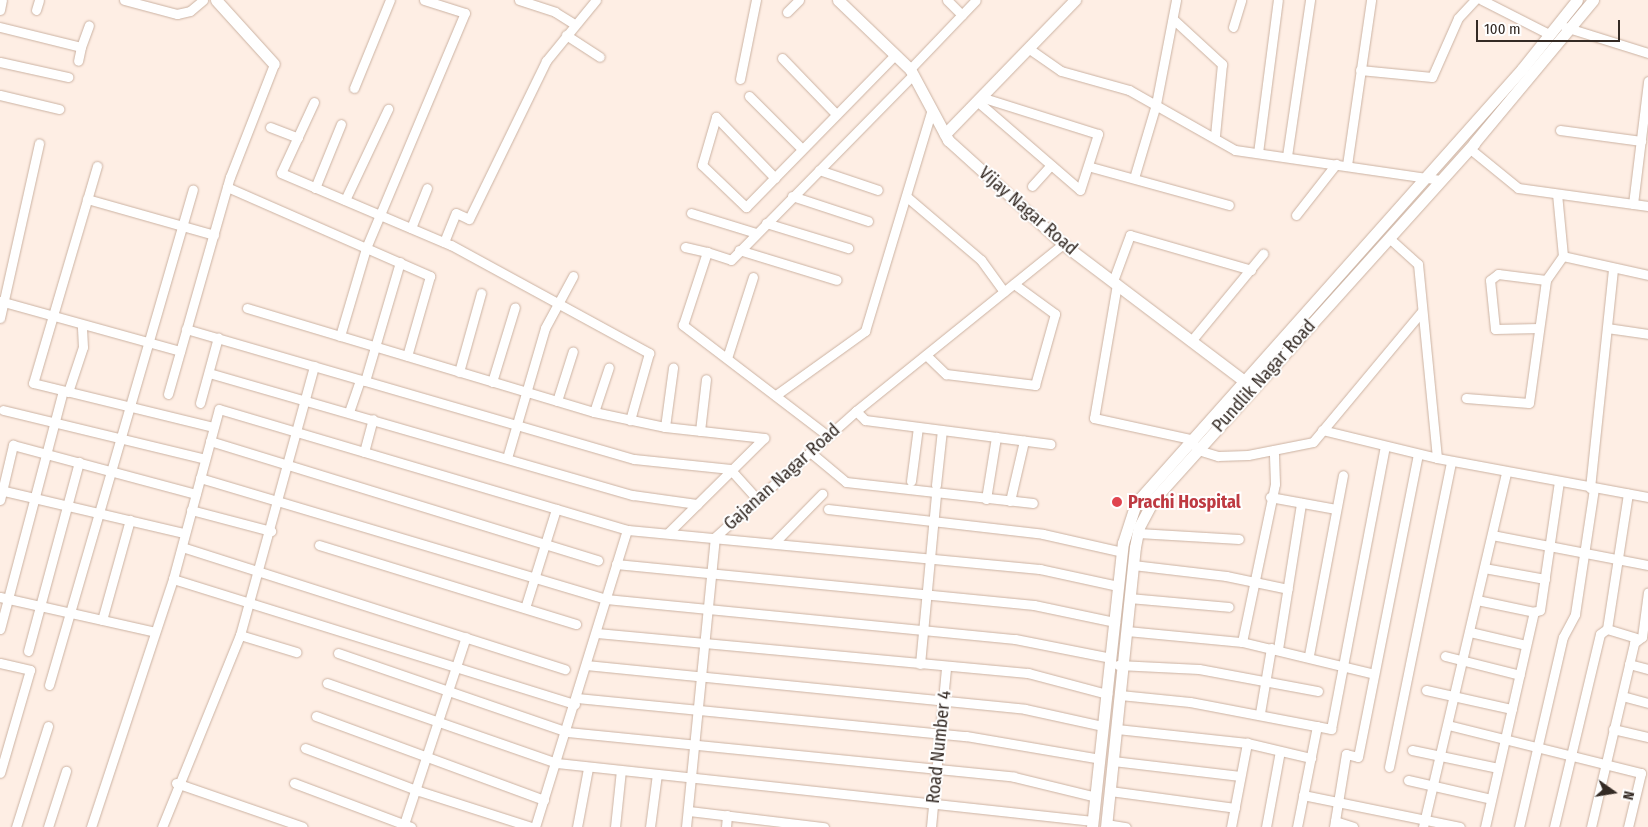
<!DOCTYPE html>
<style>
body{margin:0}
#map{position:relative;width:1648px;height:827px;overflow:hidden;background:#feeee4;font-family:"Fira Sans Condensed",sans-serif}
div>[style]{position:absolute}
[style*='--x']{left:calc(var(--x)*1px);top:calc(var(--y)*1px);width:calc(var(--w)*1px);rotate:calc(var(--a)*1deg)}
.roads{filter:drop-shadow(0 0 1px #cbb2a2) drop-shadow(0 0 1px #cbb2a2)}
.street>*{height:9px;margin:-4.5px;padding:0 4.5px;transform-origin:4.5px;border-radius:4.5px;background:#fff}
.secondary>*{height:11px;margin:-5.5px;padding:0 5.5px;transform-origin:5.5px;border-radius:5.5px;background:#fff}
.dots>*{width:14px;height:14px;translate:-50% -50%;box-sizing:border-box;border:2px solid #fff;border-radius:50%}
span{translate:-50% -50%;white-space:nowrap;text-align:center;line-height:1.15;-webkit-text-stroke:4px #fff;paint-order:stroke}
.street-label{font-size:18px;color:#342a24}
.health-label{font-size:18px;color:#be3a42;font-weight:700}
.left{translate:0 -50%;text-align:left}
.north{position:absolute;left:1588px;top:767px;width:50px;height:50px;-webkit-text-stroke:4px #fff;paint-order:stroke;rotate:103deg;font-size:14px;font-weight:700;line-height:20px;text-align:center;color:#342a24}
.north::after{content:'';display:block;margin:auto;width:18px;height:22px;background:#342a24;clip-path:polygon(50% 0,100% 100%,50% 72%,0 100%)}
.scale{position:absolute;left:1476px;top:20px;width:144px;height:22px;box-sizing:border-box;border:2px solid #342a24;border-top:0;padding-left:6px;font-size:15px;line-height:18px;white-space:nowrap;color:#342a24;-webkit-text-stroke:4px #fff;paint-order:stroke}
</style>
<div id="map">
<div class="roads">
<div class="street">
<i style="--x:124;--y:0;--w:55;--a:14.8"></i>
<i style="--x:177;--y:14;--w:13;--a:-13"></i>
<i style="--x:190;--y:11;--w:17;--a:-40"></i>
<i style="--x:519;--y:0;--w:38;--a:18"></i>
<i style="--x:555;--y:12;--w:22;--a:32"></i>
<i style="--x:947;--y:0;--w:21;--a:45"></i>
<i style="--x:1482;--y:0;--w:75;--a:26.9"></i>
<i style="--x:0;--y:10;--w:10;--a:-79"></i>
<i style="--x:36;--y:10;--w:10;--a:-73"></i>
<i style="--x:787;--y:12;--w:17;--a:-45"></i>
<i style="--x:1173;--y:19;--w:67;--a:42.6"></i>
<i style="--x:1222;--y:64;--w:72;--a:95.6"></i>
<i style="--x:0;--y:27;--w:83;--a:13.9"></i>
<i style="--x:81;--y:47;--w:14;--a:102"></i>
<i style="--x:1233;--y:27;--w:28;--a:-73"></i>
<i style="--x:1565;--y:27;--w:87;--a:17.4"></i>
<i style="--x:566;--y:35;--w:40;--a:32.9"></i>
<i style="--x:81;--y:47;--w:23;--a:-70"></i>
<i style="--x:1028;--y:48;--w:40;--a:34.9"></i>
<i style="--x:1061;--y:71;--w:71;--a:15.6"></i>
<i style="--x:1129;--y:90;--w:122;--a:29.5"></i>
<i style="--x:1235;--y:150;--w:207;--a:8.3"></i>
<i style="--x:782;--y:58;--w:78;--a:46"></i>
<i style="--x:0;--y:62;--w:70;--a:12.4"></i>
<i style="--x:910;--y:69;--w:95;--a:-46.3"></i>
<i style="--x:1360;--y:70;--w:72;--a:5.6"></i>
<i style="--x:1432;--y:77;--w:64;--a:-66.2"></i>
<i style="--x:1458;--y:18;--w:25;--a:-47"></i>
<i style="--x:740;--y:79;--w:81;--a:-78.6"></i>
<i style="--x:354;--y:88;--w:95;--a:-67.8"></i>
<i style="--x:0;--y:95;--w:61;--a:13.3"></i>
<i style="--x:749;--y:96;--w:75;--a:45"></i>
<i style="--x:977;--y:101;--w:136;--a:40.8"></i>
<i style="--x:1080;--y:190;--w:59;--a:-72.2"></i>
<i style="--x:1098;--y:134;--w:123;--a:-162.5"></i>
<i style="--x:314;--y:102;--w:78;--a:114.9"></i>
<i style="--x:281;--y:173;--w:185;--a:23"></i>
<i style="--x:451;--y:245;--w:226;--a:28.6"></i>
<i style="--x:649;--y:353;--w:70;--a:105.8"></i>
<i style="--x:270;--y:127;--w:30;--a:21"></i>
<i style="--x:1560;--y:130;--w:82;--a:7.7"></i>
<i style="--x:1469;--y:148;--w:63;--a:39.2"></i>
<i style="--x:1518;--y:188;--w:131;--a:7.9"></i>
<i style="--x:1258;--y:153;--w:154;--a:-82.6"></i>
<i style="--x:1287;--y:156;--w:158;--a:-81.6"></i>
<i style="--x:1347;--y:165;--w:167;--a:-81.7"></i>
<i style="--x:97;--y:166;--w:226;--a:106.4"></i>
<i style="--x:33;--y:383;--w:185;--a:13.7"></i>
<i style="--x:1091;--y:167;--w:143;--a:15.4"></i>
<i style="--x:819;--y:170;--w:62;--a:18.7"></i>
<i style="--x:775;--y:178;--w:85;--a:-134"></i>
<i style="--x:716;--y:117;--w:50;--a:106.3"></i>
<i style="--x:702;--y:165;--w:61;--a:43.7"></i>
<i style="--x:746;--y:207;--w:213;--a:-45.6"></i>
<i style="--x:1134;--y:178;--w:77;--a:-73.4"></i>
<i style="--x:1156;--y:104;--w:106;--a:-79.1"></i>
<i style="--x:1032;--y:186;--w:28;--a:-48"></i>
<i style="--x:227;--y:187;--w:222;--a:23.7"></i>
<i style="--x:430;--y:276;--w:83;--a:106"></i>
<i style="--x:315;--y:188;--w:69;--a:-67.9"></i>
<i style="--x:792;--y:196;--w:80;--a:18.2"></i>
<i style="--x:907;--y:197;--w:97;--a:40.4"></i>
<i style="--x:981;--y:260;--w:39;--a:54"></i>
<i style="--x:87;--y:199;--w:132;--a:15.8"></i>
<i style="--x:345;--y:200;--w:101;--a:-64.7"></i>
<i style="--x:1633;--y:204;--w:124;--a:-83"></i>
<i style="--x:691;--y:213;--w:68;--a:17.1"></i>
<i style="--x:1296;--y:215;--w:65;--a:-51.9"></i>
<i style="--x:766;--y:223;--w:86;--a:17"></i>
<i style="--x:411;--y:228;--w:43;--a:-68.2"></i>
<i style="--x:1389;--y:238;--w:39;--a:42"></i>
<i style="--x:1418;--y:264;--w:195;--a:84.4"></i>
<i style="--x:444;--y:242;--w:31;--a:-68"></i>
<i style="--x:456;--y:213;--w:14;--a:25"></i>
<i style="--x:469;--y:219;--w:176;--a:-64"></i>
<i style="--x:546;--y:61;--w:79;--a:-50.7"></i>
<i style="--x:685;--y:247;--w:23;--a:13"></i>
<i style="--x:739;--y:250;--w:102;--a:17"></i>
<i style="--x:1563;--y:256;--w:87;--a:12.6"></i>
<i style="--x:1113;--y:281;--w:49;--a:-69.7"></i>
<i style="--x:1130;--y:235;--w:126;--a:16.1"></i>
<i style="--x:1117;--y:284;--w:136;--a:99.7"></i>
<i style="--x:1094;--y:418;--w:98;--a:12.3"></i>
<i style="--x:1190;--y:439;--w:14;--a:54"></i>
<i style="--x:1198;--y:450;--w:21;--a:17"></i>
<i style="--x:1218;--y:456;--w:30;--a:-2"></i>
<i style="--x:1248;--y:455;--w:66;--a:-11.3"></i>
<i style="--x:1313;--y:442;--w:170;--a:-50.2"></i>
<i style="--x:0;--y:301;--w:187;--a:15.5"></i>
<i style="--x:247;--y:308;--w:362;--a:16.7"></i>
<i style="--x:594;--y:412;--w:73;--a:11.9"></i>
<i style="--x:665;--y:427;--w:100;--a:6.3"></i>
<i style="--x:0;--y:318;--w:179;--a:-77.4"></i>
<i style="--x:1539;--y:328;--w:44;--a:178.7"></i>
<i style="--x:1495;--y:329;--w:49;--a:-95.8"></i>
<i style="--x:1490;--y:280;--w:10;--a:-37"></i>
<i style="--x:1498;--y:274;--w:48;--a:7.1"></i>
<i style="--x:1607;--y:328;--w:41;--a:8.3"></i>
<i style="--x:186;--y:329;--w:466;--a:16.2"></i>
<i style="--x:634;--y:459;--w:97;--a:5.9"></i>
<i style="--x:730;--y:469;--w:40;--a:48"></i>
<i style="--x:340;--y:336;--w:92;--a:-73.5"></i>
<i style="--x:366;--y:248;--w:255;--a:-67.2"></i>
<i style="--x:465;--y:13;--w:43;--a:-162.4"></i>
<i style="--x:1192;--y:340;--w:112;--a:-50.5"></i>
<i style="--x:926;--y:355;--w:28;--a:44"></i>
<i style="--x:946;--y:374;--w:90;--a:7"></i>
<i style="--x:1035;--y:385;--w:74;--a:-74.3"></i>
<i style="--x:1055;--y:314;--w:51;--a:-143.8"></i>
<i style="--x:727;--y:358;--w:85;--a:-72.2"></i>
<i style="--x:459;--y:372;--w:82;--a:-74.4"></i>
<i style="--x:209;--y:373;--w:441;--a:16.1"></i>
<i style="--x:633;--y:495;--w:65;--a:8"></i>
<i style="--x:365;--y:381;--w:124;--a:-73.6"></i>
<i style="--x:492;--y:382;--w:78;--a:-73"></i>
<i style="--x:68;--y:392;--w:47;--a:-71.6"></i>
<i style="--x:83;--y:347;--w:22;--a:-93"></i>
<i style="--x:168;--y:394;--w:226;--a:-74.1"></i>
<i style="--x:230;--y:177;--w:121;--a:-68.7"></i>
<i style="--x:776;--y:395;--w:110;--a:-35.7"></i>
<i style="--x:865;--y:331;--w:232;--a:-73.2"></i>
<i style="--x:1466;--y:398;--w:63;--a:4.5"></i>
<i style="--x:1529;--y:403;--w:124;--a:-82.1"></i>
<i style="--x:1546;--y:280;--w:29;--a:-55"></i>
<i style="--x:1563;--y:256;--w:62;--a:-95.5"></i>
<i style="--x:557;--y:401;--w:52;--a:-72.3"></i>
<i style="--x:200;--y:403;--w:68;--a:-74.7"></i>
<i style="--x:3;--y:410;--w:208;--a:13.6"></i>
<i style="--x:856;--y:411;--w:13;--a:45"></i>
<i style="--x:865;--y:420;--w:187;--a:7.4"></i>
<i style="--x:349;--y:412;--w:34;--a:-71"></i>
<i style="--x:594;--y:412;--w:47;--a:-71.6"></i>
<i style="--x:665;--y:427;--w:60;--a:-82.3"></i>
<i style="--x:1322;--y:430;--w:118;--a:13.7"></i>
<i style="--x:1437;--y:458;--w:215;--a:10.5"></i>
<i style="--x:700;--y:431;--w:52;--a:-83.4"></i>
<i style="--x:828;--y:436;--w:183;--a:-142.6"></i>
<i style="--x:683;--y:325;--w:77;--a:-71.8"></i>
<i style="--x:707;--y:252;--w:25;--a:18"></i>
<i style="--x:731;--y:260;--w:260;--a:-45.5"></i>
<i style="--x:210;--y:441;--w:406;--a:17.1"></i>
<i style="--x:364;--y:452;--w:34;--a:-75"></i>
<i style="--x:810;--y:452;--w:47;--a:39.8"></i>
<i style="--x:846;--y:482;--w:188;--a:6.4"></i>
<i style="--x:507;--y:458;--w:135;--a:-73.7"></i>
<i style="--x:545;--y:328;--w:59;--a:-61.7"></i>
<i style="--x:200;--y:478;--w:424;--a:16.6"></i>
<i style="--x:606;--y:599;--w:411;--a:5.6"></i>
<i style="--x:1015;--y:639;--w:98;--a:11.2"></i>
<i style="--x:911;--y:481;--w:54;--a:-82.6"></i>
<i style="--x:936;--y:485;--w:55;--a:-83.8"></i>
<i style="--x:1590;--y:488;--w:220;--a:-84"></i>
<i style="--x:0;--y:490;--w:189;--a:13.2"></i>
<i style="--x:1270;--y:497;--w:67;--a:10.3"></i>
<i style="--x:986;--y:499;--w:63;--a:-80.8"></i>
<i style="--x:0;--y:500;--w:57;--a:-76.7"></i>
<i style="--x:13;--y:445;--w:189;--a:15"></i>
<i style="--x:1010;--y:501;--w:62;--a:-76.9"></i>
<i style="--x:828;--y:509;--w:216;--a:6.6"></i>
<i style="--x:1043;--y:534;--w:81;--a:12.8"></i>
<i style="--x:191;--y:510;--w:83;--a:14.7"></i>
<i style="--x:668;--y:533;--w:135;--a:-44.7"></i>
<i style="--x:1138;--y:533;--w:101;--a:3.4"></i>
<i style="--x:1492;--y:535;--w:159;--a:10.9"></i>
<i style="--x:774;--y:543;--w:69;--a:-45.6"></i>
<i style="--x:319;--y:545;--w:269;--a:17.1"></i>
<i style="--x:182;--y:547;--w:402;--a:17.7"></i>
<i style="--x:616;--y:564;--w:420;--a:5.6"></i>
<i style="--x:1034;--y:605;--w:83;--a:11.9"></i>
<i style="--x:1133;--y:565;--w:94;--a:6.7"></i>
<i style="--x:1226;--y:576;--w:63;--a:11.8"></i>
<i style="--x:1484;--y:568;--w:62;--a:10.2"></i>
<i style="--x:173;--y:579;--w:421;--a:17.3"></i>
<i style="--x:0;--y:597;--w:159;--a:12.7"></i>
<i style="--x:1129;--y:598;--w:100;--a:5.1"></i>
<i style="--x:1477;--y:600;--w:58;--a:11.9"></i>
<i style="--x:525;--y:608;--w:104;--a:-72.6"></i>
<i style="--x:102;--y:620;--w:104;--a:-74.4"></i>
<i style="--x:0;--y:629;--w:246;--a:-75.2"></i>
<i style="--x:1607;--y:629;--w:137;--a:-81.2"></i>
<i style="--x:1127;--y:631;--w:116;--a:5.5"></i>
<i style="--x:1242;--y:642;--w:136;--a:13.6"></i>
<i style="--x:1470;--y:632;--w:57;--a:13.1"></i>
<i style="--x:596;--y:633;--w:434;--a:5.3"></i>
<i style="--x:1028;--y:673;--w:82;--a:14.9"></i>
<i style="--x:240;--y:635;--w:59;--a:16.9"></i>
<i style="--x:1242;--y:642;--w:161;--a:-78.2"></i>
<i style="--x:1275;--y:484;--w:34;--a:-92"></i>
<i style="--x:1278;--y:649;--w:148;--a:-81"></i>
<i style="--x:28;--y:651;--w:196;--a:-74.9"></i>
<i style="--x:338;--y:653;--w:242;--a:19"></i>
<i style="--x:567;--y:732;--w:449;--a:5.7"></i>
<i style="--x:1014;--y:777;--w:84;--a:13.7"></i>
<i style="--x:1309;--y:655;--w:183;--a:-79.3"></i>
<i style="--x:1445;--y:656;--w:77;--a:14.2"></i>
<i style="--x:0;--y:663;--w:31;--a:13"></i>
<i style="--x:30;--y:670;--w:107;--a:106.2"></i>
<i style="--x:920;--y:664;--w:171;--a:-84.6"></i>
<i style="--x:1629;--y:664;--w:20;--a:15"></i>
<i style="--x:586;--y:665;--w:441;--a:5.7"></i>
<i style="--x:1025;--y:709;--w:80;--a:12.3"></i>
<i style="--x:1118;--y:665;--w:81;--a:2.8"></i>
<i style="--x:1199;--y:669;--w:121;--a:10.5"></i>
<i style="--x:327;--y:683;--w:244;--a:19.2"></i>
<i style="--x:557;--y:763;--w:539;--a:6.18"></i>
<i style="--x:49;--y:685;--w:516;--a:-73.81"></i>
<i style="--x:1426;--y:690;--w:88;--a:12.5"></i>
<i style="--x:1120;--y:695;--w:70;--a:5.7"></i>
<i style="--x:1190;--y:702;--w:144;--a:10.8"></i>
<i style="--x:1331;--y:729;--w:288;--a:-79.2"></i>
<i style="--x:1622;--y:696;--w:27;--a:15"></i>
<i style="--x:577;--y:698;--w:391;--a:5.6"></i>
<i style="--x:966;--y:736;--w:136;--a:9.7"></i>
<i style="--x:1260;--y:713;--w:66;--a:-80.4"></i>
<i style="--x:316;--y:716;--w:243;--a:20.2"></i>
<i style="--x:1448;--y:725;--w:199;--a:14"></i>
<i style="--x:1641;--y:773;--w:56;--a:103.5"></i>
<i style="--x:1117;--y:729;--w:131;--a:6.1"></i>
<i style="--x:1247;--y:743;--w:66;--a:13.2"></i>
<i style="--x:1613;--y:729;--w:36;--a:13"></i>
<i style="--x:305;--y:748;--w:122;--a:20.7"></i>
<i style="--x:419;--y:791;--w:118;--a:17.8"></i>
<i style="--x:1412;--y:750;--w:88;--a:11.8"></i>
<i style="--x:1113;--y:761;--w:128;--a:6.7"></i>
<i style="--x:1389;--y:767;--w:312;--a:-78.5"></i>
<i style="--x:1408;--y:780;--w:85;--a:12.9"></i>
<i style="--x:176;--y:783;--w:134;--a:19.1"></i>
<i style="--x:294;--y:783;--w:125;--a:20.6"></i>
<i style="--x:1110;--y:791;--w:126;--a:7.7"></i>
<i style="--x:1303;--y:795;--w:160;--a:11.5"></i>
<i style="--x:689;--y:811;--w:136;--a:6.8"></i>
<i style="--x:1335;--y:821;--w:19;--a:18"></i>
<i style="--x:1106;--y:824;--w:20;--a:9"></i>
<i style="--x:16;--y:827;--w:106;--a:-72.4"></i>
<i style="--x:48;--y:827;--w:59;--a:-72.2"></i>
<i style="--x:91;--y:827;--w:261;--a:-71.7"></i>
<i style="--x:173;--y:579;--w:176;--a:-74.9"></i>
<i style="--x:219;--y:409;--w:426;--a:16.5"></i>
<i style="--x:627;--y:530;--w:415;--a:5.4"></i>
<i style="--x:1040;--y:569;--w:80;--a:12.3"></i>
<i style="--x:162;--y:827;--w:207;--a:-67.9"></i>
<i style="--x:240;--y:635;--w:279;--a:-74.6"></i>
<i style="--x:403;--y:827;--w:200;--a:-71.7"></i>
<i style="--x:535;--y:827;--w:311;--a:-72.8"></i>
<i style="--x:577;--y:827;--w:60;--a:-79.4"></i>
<i style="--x:615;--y:827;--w:57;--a:-84"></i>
<i style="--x:650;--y:827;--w:53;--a:-82.5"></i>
<i style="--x:686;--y:827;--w:291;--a:-84.3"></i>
<i style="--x:715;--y:537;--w:189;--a:-41.8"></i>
<i style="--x:856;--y:411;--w:266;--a:-38.9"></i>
<i style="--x:726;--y:827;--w:12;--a:-85"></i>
<i style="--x:931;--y:827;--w:161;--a:-84.6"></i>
<i style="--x:1231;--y:827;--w:86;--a:-79.2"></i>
<i style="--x:1266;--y:827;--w:77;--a:-79.6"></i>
<i style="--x:1297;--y:827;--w:103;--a:-78.8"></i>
<i style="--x:1334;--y:827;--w:74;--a:-80.7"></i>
<i style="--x:1346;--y:754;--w:12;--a:14"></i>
<i style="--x:1358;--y:757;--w:309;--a:-78.8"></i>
<i style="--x:1423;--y:827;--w:365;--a:-76.8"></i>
<i style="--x:1485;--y:827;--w:221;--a:-77.2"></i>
<i style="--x:1534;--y:612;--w:6;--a:-18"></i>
<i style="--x:1540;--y:610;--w:129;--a:-81.6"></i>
<i style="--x:1519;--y:827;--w:195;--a:-77"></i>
<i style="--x:1563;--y:637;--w:26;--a:-62"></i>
<i style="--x:1575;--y:614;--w:126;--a:-81.4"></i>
<i style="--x:1554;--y:827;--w:198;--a:-76.6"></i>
<i style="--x:1600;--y:634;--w:9;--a:-36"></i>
<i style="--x:1607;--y:629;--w:30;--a:17"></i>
<i style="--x:1591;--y:827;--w:189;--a:-76.8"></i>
<i style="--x:1634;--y:643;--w:10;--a:-37"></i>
<i style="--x:1642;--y:637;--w:45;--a:-82.4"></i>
</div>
<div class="secondary">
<i style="--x:216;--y:0;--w:86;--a:47.8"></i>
<i style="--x:838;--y:0;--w:100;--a:43.8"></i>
<i style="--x:910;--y:69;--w:81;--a:61.8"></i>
<i style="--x:948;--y:140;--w:155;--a:42.1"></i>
<i style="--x:1063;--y:244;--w:231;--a:37.1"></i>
<i style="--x:945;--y:134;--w:187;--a:-45.9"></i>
<i style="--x:1092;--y:827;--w:286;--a:-83.8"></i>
<i style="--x:1123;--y:543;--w:42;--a:-72"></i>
<i style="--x:1136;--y:503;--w:581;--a:-48.35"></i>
<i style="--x:1522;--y:69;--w:88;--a:-51.4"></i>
<i style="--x:1106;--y:827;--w:281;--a:-84.1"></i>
<i style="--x:1135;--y:547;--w:20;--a:-79"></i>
<i style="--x:1139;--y:527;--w:32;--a:-62"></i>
<i style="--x:1154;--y:499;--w:479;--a:-48"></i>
<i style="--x:1474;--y:143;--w:186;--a:-50.2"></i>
</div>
</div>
<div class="dots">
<i style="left:1117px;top:502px;background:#e0444e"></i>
</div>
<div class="street-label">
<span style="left:1028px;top:211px;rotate:41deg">Vijay Nagar Road</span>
<span style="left:1264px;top:376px;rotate:-48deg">Pundlik Nagar Road</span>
<span style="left:782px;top:477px;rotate:-42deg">Gajanan Nagar Road</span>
<span style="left:939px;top:747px;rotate:-84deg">Road Number 4</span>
</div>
<div class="health-label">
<span class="left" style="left:1128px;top:502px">Prachi Hospital</span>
</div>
<div class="north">N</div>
<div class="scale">100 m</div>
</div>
